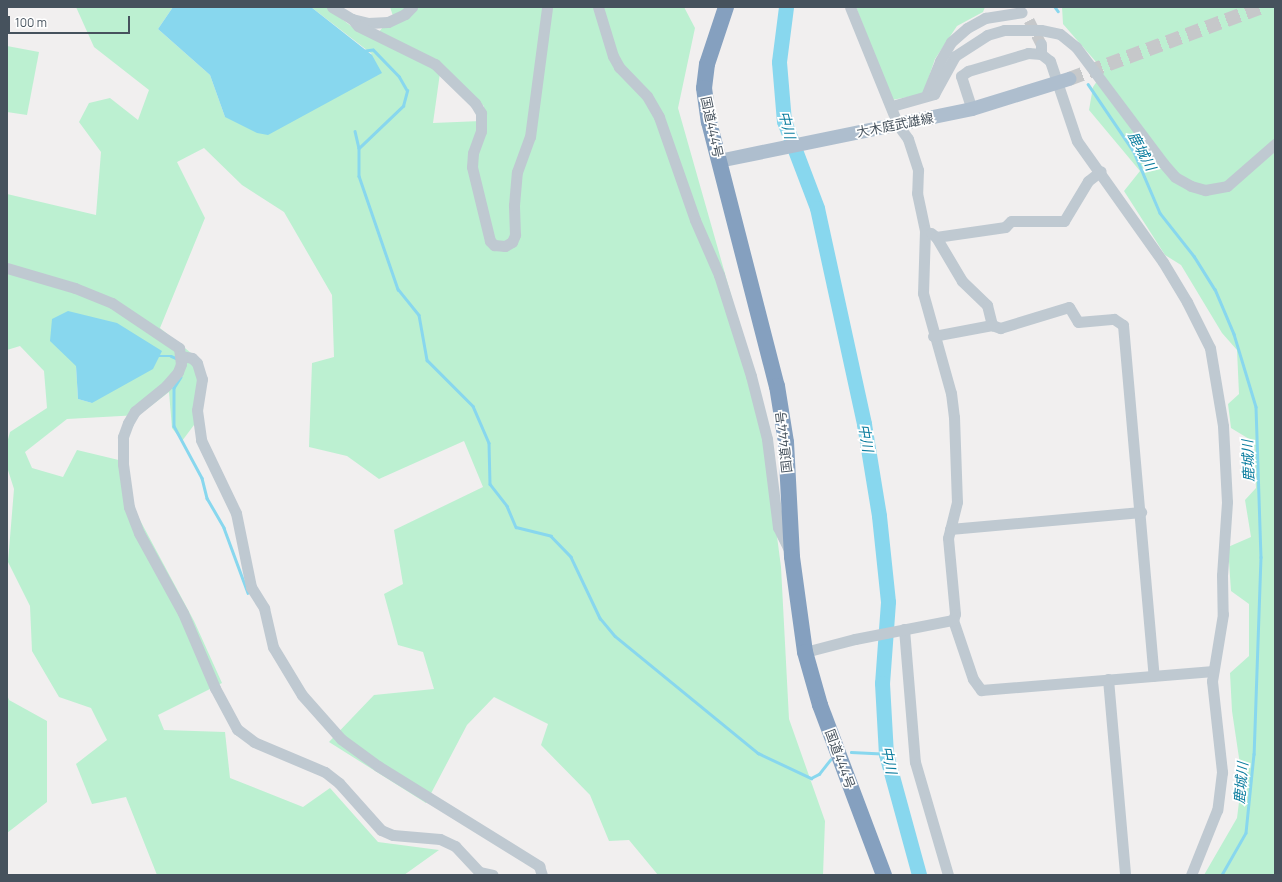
<!DOCTYPE html>
<meta charset="utf-8">
<style>
body{margin:0}
#map{position:relative;width:1282px;height:882px;overflow:hidden;background:#f1efef;font-family:Manrope,"Noto Sans JP",sans-serif}
div>[style]{position:absolute}
[style*='--x']{left:calc(var(--x)*1px);top:calc(var(--y)*1px);width:calc(var(--w)*1px);rotate:calc(var(--a)*1deg)}
.green>*{inset:0;background:#bcf0d1}
.water>*{inset:0;background:#88d7ee}
.stream>*{height:2.5px;margin:-1.25px;padding:0 1.25px;transform-origin:1.25px;border-radius:1.25px;background:#88d7ee}
.river>*{height:15px;margin:-7.5px;padding:0 7.5px;transform-origin:7.5px;border-radius:7.5px;background:#88d7ee}
.minor-tunnel>*{height:11px;margin-top:-5.5px;transform-origin:0;background:repeating-linear-gradient(90deg,#c6c8ca 0 11px,transparent 0 16.5px)}
.major-tunnel>*{height:14px;margin-top:-7px;transform-origin:0;background:repeating-linear-gradient(90deg,#c6c8ca 0 14px,transparent 0 21px)}
.minor>*{height:11px;margin:-5.5px;padding:0 5.5px;transform-origin:5.5px;border-radius:5.5px;background:#bfc9d1}
.major>*{height:14px;margin:-7px;padding:0 7px;transform-origin:7px;border-radius:7px;background:#aebece}
.highway>*{height:16px;margin:-8px;padding:0 8px;transform-origin:8px;border-radius:8px;background:#85a0bf}
span{translate:-50% -50%;white-space:nowrap;text-align:center;line-height:1.15;-webkit-text-stroke:3.5px #fff;paint-order:stroke}
.street-label{font-size:13px;color:#46525d}
.water-label{font-size:14px;color:#097c9e;font-style:italic}
.frame{position:absolute;inset:0;border:8px solid #46525d;pointer-events:none}
.scale{position:absolute;left:8px;top:16px;width:122px;height:18px;box-sizing:border-box;border:2px solid #46525d;border-top:0;padding-left:5px;font-size:12px;line-height:14px;white-space:nowrap;color:#46525d;-webkit-text-stroke:3px #fff;paint-order:stroke}
</style>
<div id="map">
<div class="green">
<i style="clip-path:polygon(evenodd,76px 7px,173px 7px,158px 29px,210px 75px,225px 117px,372px 54px,311px 7px,326px 7px,351px 26px,376px 35px,393px 16px,390px 7px,684px 7px,695px 28px,678px 108px,758px 390px,781px 567px,789px 719px,825px 821px,823px 875px,658px 875px,629px 840px,609px 841px,590px 795px,541px 745px,548px 724px,494px 697px,467px 725px,426px 803px,329px 742px,374px 695px,434px 689px,423px 652px,398px 645px,384px 594px,403px 584px,394px 530px,483px 487px,464px 441px,379px 479px,347px 456px,309px 447px,312px 363px,334px 357px,332px 295px,284px 212px,242px 185px,204px 148px,177px 162px,205px 218px,160px 328px,196px 357px,203px 376px,197px 421px,182px 441px,172px 428px,169px 392px,139px 415px,67px 419px,25px 452px,32px 468px,63px 477px,77px 450px,127px 462px,134px 509px,194px 621px,222px 683px,158px 715px,164px 730px,225px 732px,230px 778px,303px 807px,330px 788px,378px 842px,439px 850px,404px 875px,157px 875px,126px 797px,92px 804px,76px 764px,107px 740px,91px 708px,59px 697px,32px 651px,30px 606px,8px 562px,14px 489px,7px 467px,7px 443px,10px 432px,47px 408px,44px 371px,20px 346px,7px 350px,7px 194px,96px 215px,101px 152px,79px 122px,89px 103px,110px 98px,138px 120px,149px 90px,94px 47px,76px 7px,440px 73px,484px 106px,481px 121px,433px 123px,440px 73px,76px 7px,76px 366px,92px 403px,78px 399px,76px 366px)"></i>
<i style="clip-path:polygon(856px 7px,985px 7px,983px 12px,957px 26px,935px 59px,923px 94px,892px 100px)"></i>
<i style="clip-path:polygon(1062px 7px,1275px 7px,1275px 875px,1204px 875px,1237px 818px,1242px 778px,1232px 711px,1230px 673px,1249px 656px,1249px 604px,1231px 591px,1228px 547px,1251px 537px,1245px 500px,1256px 488px,1254px 442px,1231px 428px,1228px 404px,1239px 394px,1237px 350px,1222px 333px,1181px 265px,1165px 255px,1124px 191px,1140px 171px,1089px 110px,1093px 87px,1104px 71px,1063px 24px)"></i>
<i style="clip-path:polygon(7px 46px,39px 52px,27px 115px,7px 112px)"></i>
<i style="clip-path:polygon(7px 695px,9px 700px,47px 721px,47px 802px,7px 833px)"></i>
</div>
<div class="water">
<i style="clip-path:polygon(173px 7px,311px 7px,372px 55px,382px 73px,268px 135px,257px 133px,225px 117px,210px 75px,158px 29px)"></i>
<i style="clip-path:polygon(68px 311px,117px 323px,162px 351px,153px 369px,92px 403px,78px 399px,76px 366px,50px 341px,52px 319px)"></i>
</div>
<div class="stream">
<i style="--x:1055;--y:7;--w:5;--a:53"></i>
<i style="--x:1088;--y:84;--w:82;--a:55.9"></i>
<i style="--x:1134;--y:152;--w:66;--a:66.9"></i>
<i style="--x:1160;--y:213;--w:55;--a:51.7"></i>
<i style="--x:1194;--y:256;--w:39;--a:58"></i>
<i style="--x:1215;--y:289;--w:49;--a:67.1"></i>
<i style="--x:1234;--y:334;--w:76;--a:73.2"></i>
<i style="--x:1256;--y:407;--w:150;--a:88.1"></i>
<i style="--x:1261;--y:557;--w:197;--a:92"></i>
<i style="--x:1254;--y:754;--w:79;--a:95.8"></i>
<i style="--x:1246;--y:833;--w:48;--a:119.7"></i>
<i style="--x:355;--y:131;--w:17;--a:77"></i>
<i style="--x:359;--y:148;--w:28;--a:90"></i>
<i style="--x:359;--y:176;--w:120;--a:71"></i>
<i style="--x:398;--y:289;--w:33;--a:51"></i>
<i style="--x:419;--y:315;--w:46;--a:79.9"></i>
<i style="--x:427;--y:360;--w:65;--a:45"></i>
<i style="--x:473;--y:406;--w:40;--a:66.6"></i>
<i style="--x:489;--y:443;--w:41;--a:88.6"></i>
<i style="--x:490;--y:484;--w:28;--a:52"></i>
<i style="--x:507;--y:506;--w:23;--a:67"></i>
<i style="--x:516;--y:527;--w:36;--a:14"></i>
<i style="--x:551;--y:536;--w:29;--a:46"></i>
<i style="--x:571;--y:557;--w:68;--a:64.6"></i>
<i style="--x:600;--y:618;--w:23;--a:50"></i>
<i style="--x:615;--y:636;--w:185;--a:39.3"></i>
<i style="--x:758;--y:753;--w:59;--a:25.3"></i>
<i style="--x:811;--y:778;--w:9;--a:-27"></i>
<i style="--x:819;--y:774;--w:18;--a:-52"></i>
<i style="--x:359;--y:148;--w:61;--a:-43.7"></i>
<i style="--x:403;--y:106;--w:16;--a:-75"></i>
<i style="--x:407;--y:91;--w:16;--a:-120"></i>
<i style="--x:399;--y:77;--w:37;--a:-134"></i>
<i style="--x:373;--y:50;--w:7;--a:172"></i>
<i style="--x:158;--y:356;--w:13;--a:0"></i>
<i style="--x:171;--y:356;--w:8;--a:23"></i>
<i style="--x:181;--y:377;--w:13;--a:122"></i>
<i style="--x:174;--y:388;--w:38;--a:90"></i>
<i style="--x:174;--y:426;--w:59;--a:61.7"></i>
<i style="--x:202;--y:478;--w:21;--a:76"></i>
<i style="--x:207;--y:498;--w:34;--a:60"></i>
<i style="--x:224;--y:528;--w:69;--a:69.7"></i>
<i style="--x:851;--y:752;--w:35;--a:3"></i>
</div>
<div class="river">
<i style="--x:786;--y:7;--w:55;--a:97.3"></i>
<i style="--x:779;--y:62;--w:59;--a:85.2"></i>
<i style="--x:784;--y:121;--w:93;--a:69.2"></i>
<i style="--x:817;--y:208;--w:221;--a:77.7"></i>
<i style="--x:864;--y:424;--w:93;--a:80.7"></i>
<i style="--x:879;--y:516;--w:86;--a:84"></i>
<i style="--x:888;--y:602;--w:81;--a:94.2"></i>
<i style="--x:882;--y:683;--w:71;--a:86.8"></i>
<i style="--x:886;--y:754;--w:125;--a:74.7"></i>
</div>
<div class="minor-tunnel">
<i style="--x:1029;--y:20;--w:27;--a:63"></i>
</div>
<div class="major-tunnel">
<i style="--x:1069;--y:79;--w:206;--a:-20.5"></i>
</div>
<div class="minor">
<i style="--x:332;--y:7;--w:23;--a:31"></i>
<i style="--x:352;--y:19;--w:16;--a:14"></i>
<i style="--x:368;--y:23;--w:20;--a:-3"></i>
<i style="--x:388;--y:22;--w:19;--a:-25"></i>
<i style="--x:405;--y:14;--w:10;--a:-45"></i>
<i style="--x:598;--y:7;--w:51;--a:73"></i>
<i style="--x:613;--y:56;--w:13;--a:61"></i>
<i style="--x:619;--y:67;--w:40;--a:46"></i>
<i style="--x:647;--y:96;--w:24;--a:60"></i>
<i style="--x:659;--y:117;--w:109;--a:70.7"></i>
<i style="--x:695;--y:220;--w:60;--a:66.4"></i>
<i style="--x:719;--y:275;--w:106;--a:72.4"></i>
<i style="--x:751;--y:376;--w:65;--a:75.7"></i>
<i style="--x:767;--y:439;--w:89;--a:82.9"></i>
<i style="--x:778;--y:527;--w:25;--a:64"></i>
<i style="--x:850;--y:7;--w:127;--a:67.9"></i>
<i style="--x:898;--y:125;--w:17;--a:54"></i>
<i style="--x:908;--y:139;--w:33;--a:72"></i>
<i style="--x:918;--y:170;--w:23;--a:92"></i>
<i style="--x:917;--y:193;--w:38;--a:78"></i>
<i style="--x:925;--y:230;--w:63;--a:91.8"></i>
<i style="--x:923;--y:293;--w:104;--a:74.4"></i>
<i style="--x:951;--y:393;--w:24;--a:83"></i>
<i style="--x:954;--y:417;--w:85;--a:88"></i>
<i style="--x:957;--y:502;--w:37;--a:104"></i>
<i style="--x:948;--y:538;--w:76;--a:84.7"></i>
<i style="--x:955;--y:614;--w:6;--a:108"></i>
<i style="--x:953;--y:620;--w:62;--a:71.3"></i>
<i style="--x:973;--y:679;--w:14;--a:54"></i>
<i style="--x:981;--y:690;--w:233;--a:-4.7"></i>
<i style="--x:352;--y:19;--w:9;--a:49"></i>
<i style="--x:358;--y:26;--w:86;--a:26.3"></i>
<i style="--x:435;--y:64;--w:56;--a:44.3"></i>
<i style="--x:475;--y:103;--w:12;--a:59"></i>
<i style="--x:481;--y:113;--w:18;--a:90"></i>
<i style="--x:481;--y:131;--w:23;--a:110"></i>
<i style="--x:473;--y:153;--w:14;--a:94"></i>
<i style="--x:472;--y:167;--w:76;--a:76.3"></i>
<i style="--x:490;--y:241;--w:6;--a:45"></i>
<i style="--x:494;--y:245;--w:11;--a:5"></i>
<i style="--x:505;--y:246;--w:8;--a:-30"></i>
<i style="--x:512;--y:242;--w:8;--a:-67"></i>
<i style="--x:515;--y:235;--w:30;--a:-92"></i>
<i style="--x:514;--y:205;--w:33;--a:-85"></i>
<i style="--x:517;--y:172;--w:37;--a:-70"></i>
<i style="--x:530;--y:137;--w:131;--a:-82.5"></i>
<i style="--x:1041;--y:44;--w:10;--a:90"></i>
<i style="--x:961;--y:76;--w:9;--a:-36"></i>
<i style="--x:968;--y:71;--w:63;--a:-16.7"></i>
<i style="--x:1028;--y:53;--w:13;--a:4"></i>
<i style="--x:1041;--y:54;--w:11;--a:38"></i>
<i style="--x:1050;--y:61;--w:84;--a:71.4"></i>
<i style="--x:1077;--y:141;--w:148;--a:54.6"></i>
<i style="--x:1163;--y:262;--w:47;--a:59"></i>
<i style="--x:1187;--y:302;--w:51;--a:63.4"></i>
<i style="--x:1210;--y:348;--w:79;--a:80.5"></i>
<i style="--x:1223;--y:426;--w:76;--a:87"></i>
<i style="--x:1227;--y:502;--w:73;--a:93.9"></i>
<i style="--x:1222;--y:575;--w:39;--a:89"></i>
<i style="--x:1223;--y:614;--w:68;--a:99.3"></i>
<i style="--x:1212;--y:681;--w:92;--a:83.7"></i>
<i style="--x:1222;--y:772;--w:38;--a:97"></i>
<i style="--x:1217;--y:810;--w:70;--a:111.8"></i>
<i style="--x:961;--y:76;--w:35;--a:72"></i>
<i style="--x:926;--y:96;--w:38;--a:-68"></i>
<i style="--x:940;--y:61;--w:22;--a:-60"></i>
<i style="--x:951;--y:42;--w:21;--a:-41"></i>
<i style="--x:967;--y:28;--w:21;--a:-29"></i>
<i style="--x:985;--y:18;--w:37;--a:-9"></i>
<i style="--x:892;--y:106;--w:44;--a:-15.9"></i>
<i style="--x:934;--y:94;--w:43;--a:-61.1"></i>
<i style="--x:955;--y:56;--w:38;--a:-33"></i>
<i style="--x:987;--y:35;--w:18;--a:-16"></i>
<i style="--x:1004;--y:30;--w:37;--a:0"></i>
<i style="--x:1041;--y:30;--w:19;--a:12"></i>
<i style="--x:1060;--y:34;--w:21;--a:39"></i>
<i style="--x:1076;--y:47;--w:145;--a:53.1"></i>
<i style="--x:1163;--y:163;--w:18;--a:49"></i>
<i style="--x:1175;--y:177;--w:18;--a:29"></i>
<i style="--x:1191;--y:186;--w:15;--a:16"></i>
<i style="--x:1205;--y:190;--w:22;--a:-10"></i>
<i style="--x:1227;--y:186;--w:64;--a:-41.2"></i>
<i style="--x:931;--y:233;--w:6;--a:39"></i>
<i style="--x:936;--y:237;--w:51;--a:59.4"></i>
<i style="--x:962;--y:281;--w:35;--a:44"></i>
<i style="--x:987;--y:305;--w:21;--a:76"></i>
<i style="--x:992;--y:325;--w:60;--a:169.4"></i>
<i style="--x:936;--y:237;--w:70;--a:-8.2"></i>
<i style="--x:1005;--y:227;--w:8;--a:-45"></i>
<i style="--x:1011;--y:221;--w:53;--a:0"></i>
<i style="--x:1064;--y:221;--w:47;--a:-59"></i>
<i style="--x:1088;--y:181;--w:16;--a:-38"></i>
<i style="--x:7;--y:268;--w:71;--a:16.4"></i>
<i style="--x:75;--y:288;--w:40;--a:22"></i>
<i style="--x:112;--y:303;--w:81;--a:33.9"></i>
<i style="--x:179;--y:348;--w:16;--a:83"></i>
<i style="--x:181;--y:364;--w:9;--a:111"></i>
<i style="--x:178;--y:372;--w:18;--a:131"></i>
<i style="--x:166;--y:386;--w:40;--a:141"></i>
<i style="--x:135;--y:411;--w:14;--a:120"></i>
<i style="--x:128;--y:423;--w:15;--a:110"></i>
<i style="--x:123;--y:437;--w:27;--a:90"></i>
<i style="--x:123;--y:464;--w:43;--a:82.1"></i>
<i style="--x:129;--y:507;--w:28;--a:69"></i>
<i style="--x:139;--y:533;--w:91;--a:61.2"></i>
<i style="--x:183;--y:613;--w:82;--a:66.9"></i>
<i style="--x:215;--y:688;--w:47;--a:61.8"></i>
<i style="--x:237;--y:729;--w:21;--a:37"></i>
<i style="--x:254;--y:742;--w:77;--a:22.9"></i>
<i style="--x:325;--y:772;--w:18;--a:38"></i>
<i style="--x:339;--y:783;--w:63;--a:48.2"></i>
<i style="--x:381;--y:830;--w:13;--a:23"></i>
<i style="--x:393;--y:835;--w:47;--a:4.9"></i>
<i style="--x:440;--y:839;--w:17;--a:25"></i>
<i style="--x:455;--y:846;--w:35;--a:47"></i>
<i style="--x:479;--y:872;--w:14;--a:12"></i>
<i style="--x:992;--y:325;--w:9;--a:21"></i>
<i style="--x:1000;--y:328;--w:72;--a:-16.9"></i>
<i style="--x:1069;--y:307;--w:17;--a:59"></i>
<i style="--x:1078;--y:322;--w:36;--a:-5"></i>
<i style="--x:1114;--y:319;--w:11;--a:34"></i>
<i style="--x:1123;--y:325;--w:352;--a:85"></i>
<i style="--x:181;--y:356;--w:11;--a:10"></i>
<i style="--x:192;--y:358;--w:7;--a:45"></i>
<i style="--x:197;--y:363;--w:17;--a:73"></i>
<i style="--x:202;--y:379;--w:31;--a:99"></i>
<i style="--x:197;--y:410;--w:30;--a:82"></i>
<i style="--x:201;--y:440;--w:81;--a:64.4"></i>
<i style="--x:236;--y:513;--w:76;--a:78.5"></i>
<i style="--x:251;--y:587;--w:25;--a:58"></i>
<i style="--x:264;--y:608;--w:40;--a:77"></i>
<i style="--x:273;--y:647;--w:56;--a:58.9"></i>
<i style="--x:302;--y:695;--w:59;--a:48.4"></i>
<i style="--x:341;--y:739;--w:46;--a:36.1"></i>
<i style="--x:378;--y:766;--w:190;--a:31.8"></i>
<i style="--x:539;--y:866;--w:9;--a:72"></i>
<i style="--x:950;--y:529;--w:192;--a:-5.1"></i>
<i style="--x:904;--y:629;--w:133;--a:85.3"></i>
<i style="--x:915;--y:762;--w:118;--a:73.7"></i>
<i style="--x:805;--y:652;--w:52;--a:-14.6"></i>
<i style="--x:855;--y:639;--w:100;--a:-11"></i>
<i style="--x:1108;--y:679;--w:197;--a:85"></i>
</div>
<div class="major">
<i style="--x:719;--y:161;--w:258;--a:-11.6"></i>
<i style="--x:972;--y:109;--w:102;--a:-17.2"></i>
</div>
<div class="highway">
<i style="--x:726;--y:7;--w:60;--a:108.4"></i>
<i style="--x:707;--y:64;--w:24;--a:97"></i>
<i style="--x:704;--y:88;--w:34;--a:82"></i>
<i style="--x:709;--y:122;--w:273;--a:75.6"></i>
<i style="--x:777;--y:386;--w:57;--a:80.9"></i>
<i style="--x:786;--y:442;--w:115;--a:87"></i>
<i style="--x:792;--y:557;--w:96;--a:82.2"></i>
<i style="--x:805;--y:652;--w:55;--a:74.2"></i>
<i style="--x:820;--y:705;--w:182;--a:69.4"></i>
</div>
<div class="street-label">
<span style="left:895px;top:125px;rotate:-11deg">大木庭武雄線</span>
<span style="left:712px;top:127px;rotate:78deg">国道444号</span>
<span style="left:784px;top:442px;rotate:-96deg">国道444号</span>
<span style="left:840px;top:759px;rotate:70deg">国道444号</span>
</div>
<div class="water-label">
<span style="left:787px;top:125px;rotate:76deg">中川</span>
<span style="left:1142px;top:151px;rotate:62deg">鹿城川</span>
<span style="left:866px;top:438px;rotate:80deg">中川</span>
<span style="left:1248px;top:461px;rotate:-92deg">鹿城川</span>
<span style="left:889px;top:760px;rotate:79deg">中川</span>
<span style="left:1241px;top:783px;rotate:-85deg">鹿城川</span>
</div>
<div class="frame"></div>
<div class="scale">100 m</div>
</div>
